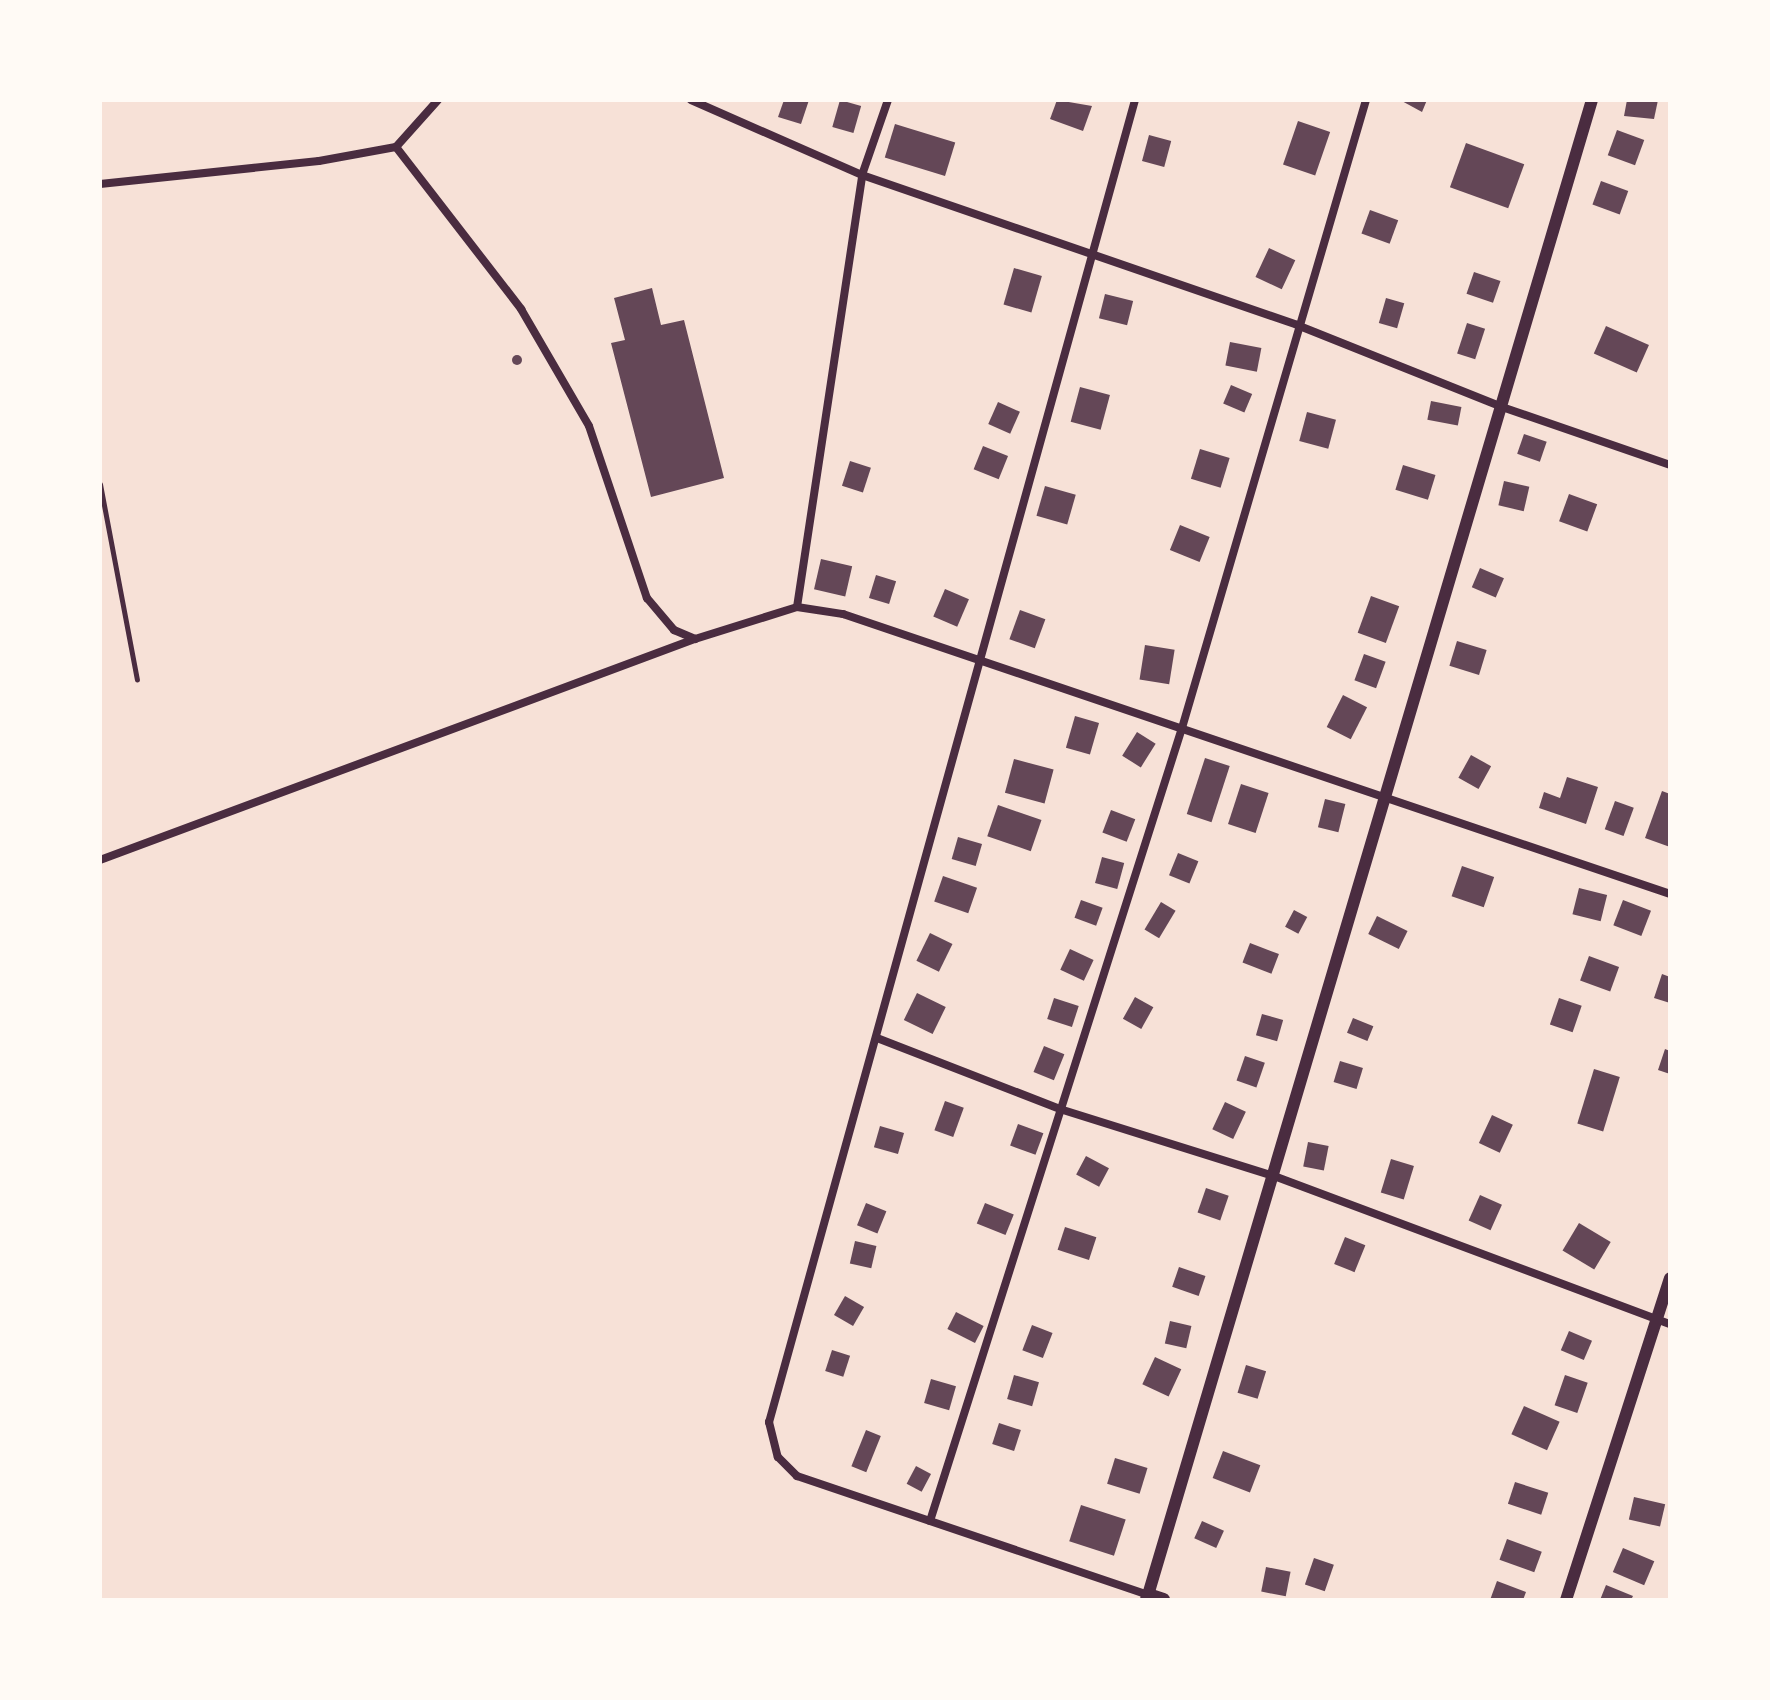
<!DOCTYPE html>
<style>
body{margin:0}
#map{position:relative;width:1770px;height:1700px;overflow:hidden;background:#f7e1d7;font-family:Lora,serif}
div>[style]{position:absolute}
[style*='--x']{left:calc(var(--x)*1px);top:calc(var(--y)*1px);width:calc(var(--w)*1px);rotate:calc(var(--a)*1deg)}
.building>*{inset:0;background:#644757;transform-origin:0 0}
.round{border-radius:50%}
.service>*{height:5px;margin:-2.5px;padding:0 2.5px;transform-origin:2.5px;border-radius:2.5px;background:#4a2c40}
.minor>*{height:8px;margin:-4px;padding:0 4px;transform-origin:4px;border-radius:4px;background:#4a2c40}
.secondary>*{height:12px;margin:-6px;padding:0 6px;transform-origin:6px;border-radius:6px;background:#4a2c40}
.primary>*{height:14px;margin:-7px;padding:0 7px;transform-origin:7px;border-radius:7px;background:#4a2c40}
span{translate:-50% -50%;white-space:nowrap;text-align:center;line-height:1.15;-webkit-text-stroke:6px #fffaf5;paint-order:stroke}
.frame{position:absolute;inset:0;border:102px solid #fffaf5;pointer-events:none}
</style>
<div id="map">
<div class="building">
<i style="clip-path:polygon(784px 100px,809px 100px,801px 124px,778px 117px)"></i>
<i style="left:840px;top:100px;width:22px;height:28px;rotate:16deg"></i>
<i style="clip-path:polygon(1057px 100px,1092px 106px,1083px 131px,1050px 119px)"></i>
<i style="clip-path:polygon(1400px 100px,1427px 100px,1422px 112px)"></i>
<i style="clip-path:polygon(1627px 100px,1658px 100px,1654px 119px,1624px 116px)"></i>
<i style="left:1298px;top:121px;width:34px;height:46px;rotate:19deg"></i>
<i style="left:895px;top:124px;width:63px;height:35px;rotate:17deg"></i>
<i style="left:1617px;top:130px;width:29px;height:27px;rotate:20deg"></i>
<i style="left:1149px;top:135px;width:23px;height:27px;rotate:15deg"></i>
<i style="left:1466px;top:143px;width:62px;height:47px;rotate:20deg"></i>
<i style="left:1601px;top:181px;width:29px;height:25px;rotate:20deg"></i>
<i style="left:1370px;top:210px;width:30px;height:25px;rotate:20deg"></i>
<i style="left:1269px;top:248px;width:29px;height:32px;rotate:25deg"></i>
<i style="left:1014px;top:268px;width:29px;height:38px;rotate:16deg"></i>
<i style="left:1474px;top:272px;width:28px;height:23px;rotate:19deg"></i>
<i style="clip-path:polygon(652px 288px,661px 325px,684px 320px,724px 478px,651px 497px,611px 343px,625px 340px,614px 298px)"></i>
<i style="left:1105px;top:294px;width:29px;height:25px;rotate:14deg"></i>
<i style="left:1386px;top:298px;width:19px;height:26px;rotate:16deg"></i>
<i style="left:1467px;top:323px;width:19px;height:32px;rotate:18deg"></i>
<i style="left:1606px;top:326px;width:47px;height:30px;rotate:24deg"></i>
<i style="left:1230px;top:342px;width:32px;height:24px;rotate:11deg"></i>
<i class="round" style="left:512px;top:355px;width:10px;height:10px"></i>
<i style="left:1231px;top:385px;width:23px;height:20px;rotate:23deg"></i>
<i style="left:1080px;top:387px;width:31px;height:36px;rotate:15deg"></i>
<i style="left:1431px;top:401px;width:31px;height:19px;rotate:11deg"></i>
<i style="left:998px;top:402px;width:24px;height:24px;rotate:24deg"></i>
<i style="left:1307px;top:412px;width:30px;height:30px;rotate:15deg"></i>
<i style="left:1524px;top:434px;width:24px;height:21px;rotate:19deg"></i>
<i style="left:983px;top:446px;width:27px;height:25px;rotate:22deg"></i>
<i style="left:1200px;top:449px;width:31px;height:31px;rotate:17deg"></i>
<i style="left:850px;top:461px;width:22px;height:26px;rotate:18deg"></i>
<i style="left:1403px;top:465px;width:34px;height:26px;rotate:17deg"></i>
<i style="left:1504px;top:481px;width:26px;height:25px;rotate:13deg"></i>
<i style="left:1045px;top:486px;width:32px;height:31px;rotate:16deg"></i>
<i style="left:1569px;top:494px;width:30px;height:29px;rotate:20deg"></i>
<i style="left:1180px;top:525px;width:32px;height:27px;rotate:22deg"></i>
<i style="left:821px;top:559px;width:32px;height:31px;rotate:13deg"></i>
<i style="left:1480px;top:568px;width:26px;height:21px;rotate:23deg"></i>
<i style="left:876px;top:575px;width:21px;height:24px;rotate:17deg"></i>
<i style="left:945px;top:589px;width:26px;height:30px;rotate:23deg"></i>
<i style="left:1371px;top:596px;width:30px;height:39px;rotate:20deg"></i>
<i style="left:1020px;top:610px;width:27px;height:31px;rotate:20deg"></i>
<i style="left:1457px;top:641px;width:31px;height:26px;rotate:17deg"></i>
<i style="left:1145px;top:645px;width:30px;height:35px;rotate:9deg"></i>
<i style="left:1364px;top:654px;width:23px;height:28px;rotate:20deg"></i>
<i style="left:1343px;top:695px;width:27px;height:36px;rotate:27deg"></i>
<i style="left:1075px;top:716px;width:25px;height:33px;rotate:16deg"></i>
<i style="left:1137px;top:732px;width:22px;height:28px;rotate:32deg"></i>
<i style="left:1471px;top:755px;width:23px;height:26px;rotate:29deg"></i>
<i style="left:1205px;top:758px;width:26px;height:59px;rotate:18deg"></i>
<i style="left:1014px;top:759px;width:41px;height:35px;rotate:15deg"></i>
<i style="clip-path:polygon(1567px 777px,1598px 787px,1586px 824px,1539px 808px,1544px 792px,1560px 798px)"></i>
<i style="left:1241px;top:784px;width:29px;height:42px;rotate:18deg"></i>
<i style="clip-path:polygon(1662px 791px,1670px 794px,1670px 847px,1645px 838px)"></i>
<i style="left:1325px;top:799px;width:21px;height:29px;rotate:14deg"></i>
<i style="left:1615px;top:801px;width:20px;height:30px;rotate:20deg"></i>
<i style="left:998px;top:805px;width:46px;height:33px;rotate:19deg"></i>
<i style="left:1111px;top:810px;width:26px;height:24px;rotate:21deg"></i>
<i style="left:958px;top:837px;width:25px;height:23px;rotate:16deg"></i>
<i style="left:1178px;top:853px;width:22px;height:24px;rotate:22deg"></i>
<i style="left:1102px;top:857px;width:23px;height:27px;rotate:15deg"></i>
<i style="left:1462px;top:866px;width:34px;height:32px;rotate:19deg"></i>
<i style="left:943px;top:876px;width:36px;height:27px;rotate:19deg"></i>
<i style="left:1579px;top:888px;width:29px;height:27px;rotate:14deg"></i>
<i style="left:1081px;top:900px;width:23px;height:19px;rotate:20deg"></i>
<i style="left:1623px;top:900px;width:30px;height:27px;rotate:21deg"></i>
<i style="left:1161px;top:902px;width:17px;height:32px;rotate:31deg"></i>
<i style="left:1294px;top:910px;width:15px;height:19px;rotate:28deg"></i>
<i style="left:1377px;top:916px;width:34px;height:20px;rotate:26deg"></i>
<i style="left:930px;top:933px;width:25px;height:31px;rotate:26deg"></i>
<i style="left:1250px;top:943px;width:31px;height:21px;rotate:21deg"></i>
<i style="left:1070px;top:949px;width:26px;height:23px;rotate:25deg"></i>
<i style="left:1589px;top:956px;width:32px;height:26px;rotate:20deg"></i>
<i style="clip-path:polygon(1662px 974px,1670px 977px,1670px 1003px,1654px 998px)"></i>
<i style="left:917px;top:993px;width:32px;height:30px;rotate:26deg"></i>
<i style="left:1135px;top:997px;width:21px;height:25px;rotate:29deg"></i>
<i style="left:1054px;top:998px;width:26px;height:22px;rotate:18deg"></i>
<i style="left:1559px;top:998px;width:24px;height:28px;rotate:19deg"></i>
<i style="left:1262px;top:1014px;width:22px;height:22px;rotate:16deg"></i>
<i style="left:1353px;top:1018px;width:22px;height:16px;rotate:22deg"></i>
<i style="left:1044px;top:1046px;width:22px;height:28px;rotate:22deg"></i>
<i style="clip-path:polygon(1665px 1049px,1670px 1051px,1670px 1074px,1658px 1070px)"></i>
<i style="left:1245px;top:1056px;width:21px;height:26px;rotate:19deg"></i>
<i style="left:1340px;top:1061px;width:24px;height:22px;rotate:17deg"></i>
<i style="left:1594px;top:1069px;width:27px;height:57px;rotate:17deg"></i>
<i style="left:945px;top:1101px;width:20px;height:31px;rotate:20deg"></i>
<i style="left:1225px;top:1102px;width:23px;height:30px;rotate:25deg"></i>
<i style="left:1492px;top:1115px;width:23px;height:31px;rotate:25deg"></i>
<i style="left:1018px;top:1124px;width:27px;height:23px;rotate:20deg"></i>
<i style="left:880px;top:1126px;width:25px;height:22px;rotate:16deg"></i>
<i style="left:1308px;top:1142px;width:21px;height:25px;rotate:11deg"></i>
<i style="left:1086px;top:1156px;width:26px;height:21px;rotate:28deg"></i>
<i style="left:1391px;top:1159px;width:24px;height:35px;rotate:17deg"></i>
<i style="left:1206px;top:1188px;width:24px;height:26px;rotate:19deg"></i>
<i style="left:1480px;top:1195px;width:24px;height:28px;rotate:24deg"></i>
<i style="left:866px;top:1203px;width:22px;height:24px;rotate:22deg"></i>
<i style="left:985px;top:1203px;width:31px;height:22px;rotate:22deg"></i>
<i style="left:1579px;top:1223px;width:37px;height:32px;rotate:31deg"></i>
<i style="left:1065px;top:1227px;width:33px;height:24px;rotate:18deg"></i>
<i style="left:1345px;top:1237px;width:22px;height:29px;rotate:22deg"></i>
<i style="left:855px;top:1241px;width:22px;height:23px;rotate:13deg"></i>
<i style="left:1179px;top:1267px;width:28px;height:21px;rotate:19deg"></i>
<i style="left:845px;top:1296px;width:22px;height:22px;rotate:30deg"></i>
<i style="left:956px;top:1312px;width:31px;height:19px;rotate:27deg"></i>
<i style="left:1170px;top:1321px;width:22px;height:23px;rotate:13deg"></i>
<i style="left:1032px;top:1325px;width:22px;height:27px;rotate:21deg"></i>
<i style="left:1569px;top:1331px;width:25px;height:21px;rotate:23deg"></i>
<i style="left:832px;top:1350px;width:19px;height:22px;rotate:18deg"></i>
<i style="left:1155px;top:1357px;width:29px;height:30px;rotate:25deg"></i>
<i style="left:1246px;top:1365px;width:21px;height:29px;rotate:17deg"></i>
<i style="left:1014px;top:1375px;width:26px;height:25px;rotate:16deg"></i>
<i style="left:1565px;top:1375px;width:24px;height:32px;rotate:19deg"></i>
<i style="left:931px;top:1379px;width:26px;height:25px;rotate:16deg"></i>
<i style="left:1524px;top:1406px;width:39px;height:31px;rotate:24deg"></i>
<i style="left:999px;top:1423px;width:23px;height:22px;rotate:18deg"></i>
<i style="left:866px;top:1430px;width:16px;height:39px;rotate:22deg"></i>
<i style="left:1223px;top:1451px;width:40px;height:29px;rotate:21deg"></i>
<i style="left:1115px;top:1458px;width:34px;height:27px;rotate:17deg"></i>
<i style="left:916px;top:1466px;width:17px;height:20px;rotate:28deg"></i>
<i style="left:1515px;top:1482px;width:35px;height:23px;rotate:18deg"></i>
<i style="left:1634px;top:1497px;width:32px;height:23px;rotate:13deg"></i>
<i style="left:1081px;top:1505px;width:47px;height:38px;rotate:18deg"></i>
<i style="left:1202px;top:1521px;width:24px;height:19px;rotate:24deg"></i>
<i style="left:1507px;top:1539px;width:37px;height:22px;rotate:20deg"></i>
<i style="left:1623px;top:1548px;width:34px;height:26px;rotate:23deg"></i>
<i style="left:1314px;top:1558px;width:21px;height:28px;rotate:19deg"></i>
<i style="left:1266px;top:1567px;width:25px;height:25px;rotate:11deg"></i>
<i style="clip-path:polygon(1497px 1581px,1526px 1592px,1523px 1600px,1490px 1600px)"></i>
<i style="clip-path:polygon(1606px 1585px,1633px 1596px,1631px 1600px,1600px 1600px)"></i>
</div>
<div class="service">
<i style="--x:100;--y:484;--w:199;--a:79.3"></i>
</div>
<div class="minor">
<i style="--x:691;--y:100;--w:187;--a:23.7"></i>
<i style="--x:862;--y:175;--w:460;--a:19"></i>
<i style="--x:1297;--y:325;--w:221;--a:21.8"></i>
<i style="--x:1502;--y:407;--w:178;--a:19"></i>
<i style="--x:1135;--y:100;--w:1372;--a:105.47"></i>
<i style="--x:769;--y:1422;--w:36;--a:76"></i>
<i style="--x:778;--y:1457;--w:27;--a:45"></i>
<i style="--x:797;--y:1476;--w:371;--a:18.7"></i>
<i style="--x:396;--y:147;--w:63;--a:-48.2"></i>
<i style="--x:100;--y:184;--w:220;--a:-6"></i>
<i style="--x:319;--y:161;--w:78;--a:-10.3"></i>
<i style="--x:396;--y:147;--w:205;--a:52.3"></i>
<i style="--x:521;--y:309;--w:135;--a:59.8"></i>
<i style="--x:589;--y:426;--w:182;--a:71.4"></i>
<i style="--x:647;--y:598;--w:42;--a:49.8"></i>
<i style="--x:674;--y:630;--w:23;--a:23"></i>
<i style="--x:695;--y:639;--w:107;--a:-17.4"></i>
<i style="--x:797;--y:607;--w:47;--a:8.7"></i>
<i style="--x:843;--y:614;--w:873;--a:18.7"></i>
<i style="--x:797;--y:607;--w:437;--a:-81.4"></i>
<i style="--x:862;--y:175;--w:79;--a:-70.9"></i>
<i style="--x:100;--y:860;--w:635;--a:-20.38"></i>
<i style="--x:877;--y:1038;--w:199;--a:21.2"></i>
<i style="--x:1063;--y:1110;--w:221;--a:17.4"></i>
<i style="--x:1274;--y:1176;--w:423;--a:20.5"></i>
<i style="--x:930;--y:1521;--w:832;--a:-72.37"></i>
<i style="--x:1182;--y:728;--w:654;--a:-73.67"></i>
</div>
<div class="secondary">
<i style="--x:1148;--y:1595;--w:1560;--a:-73.46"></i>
<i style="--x:1566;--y:1600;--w:338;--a:-72.1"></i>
</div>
<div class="primary">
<i style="--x:1147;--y:1600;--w:5;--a:-79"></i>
<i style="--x:1148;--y:1595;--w:16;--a:18"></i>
</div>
<div class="frame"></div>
</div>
